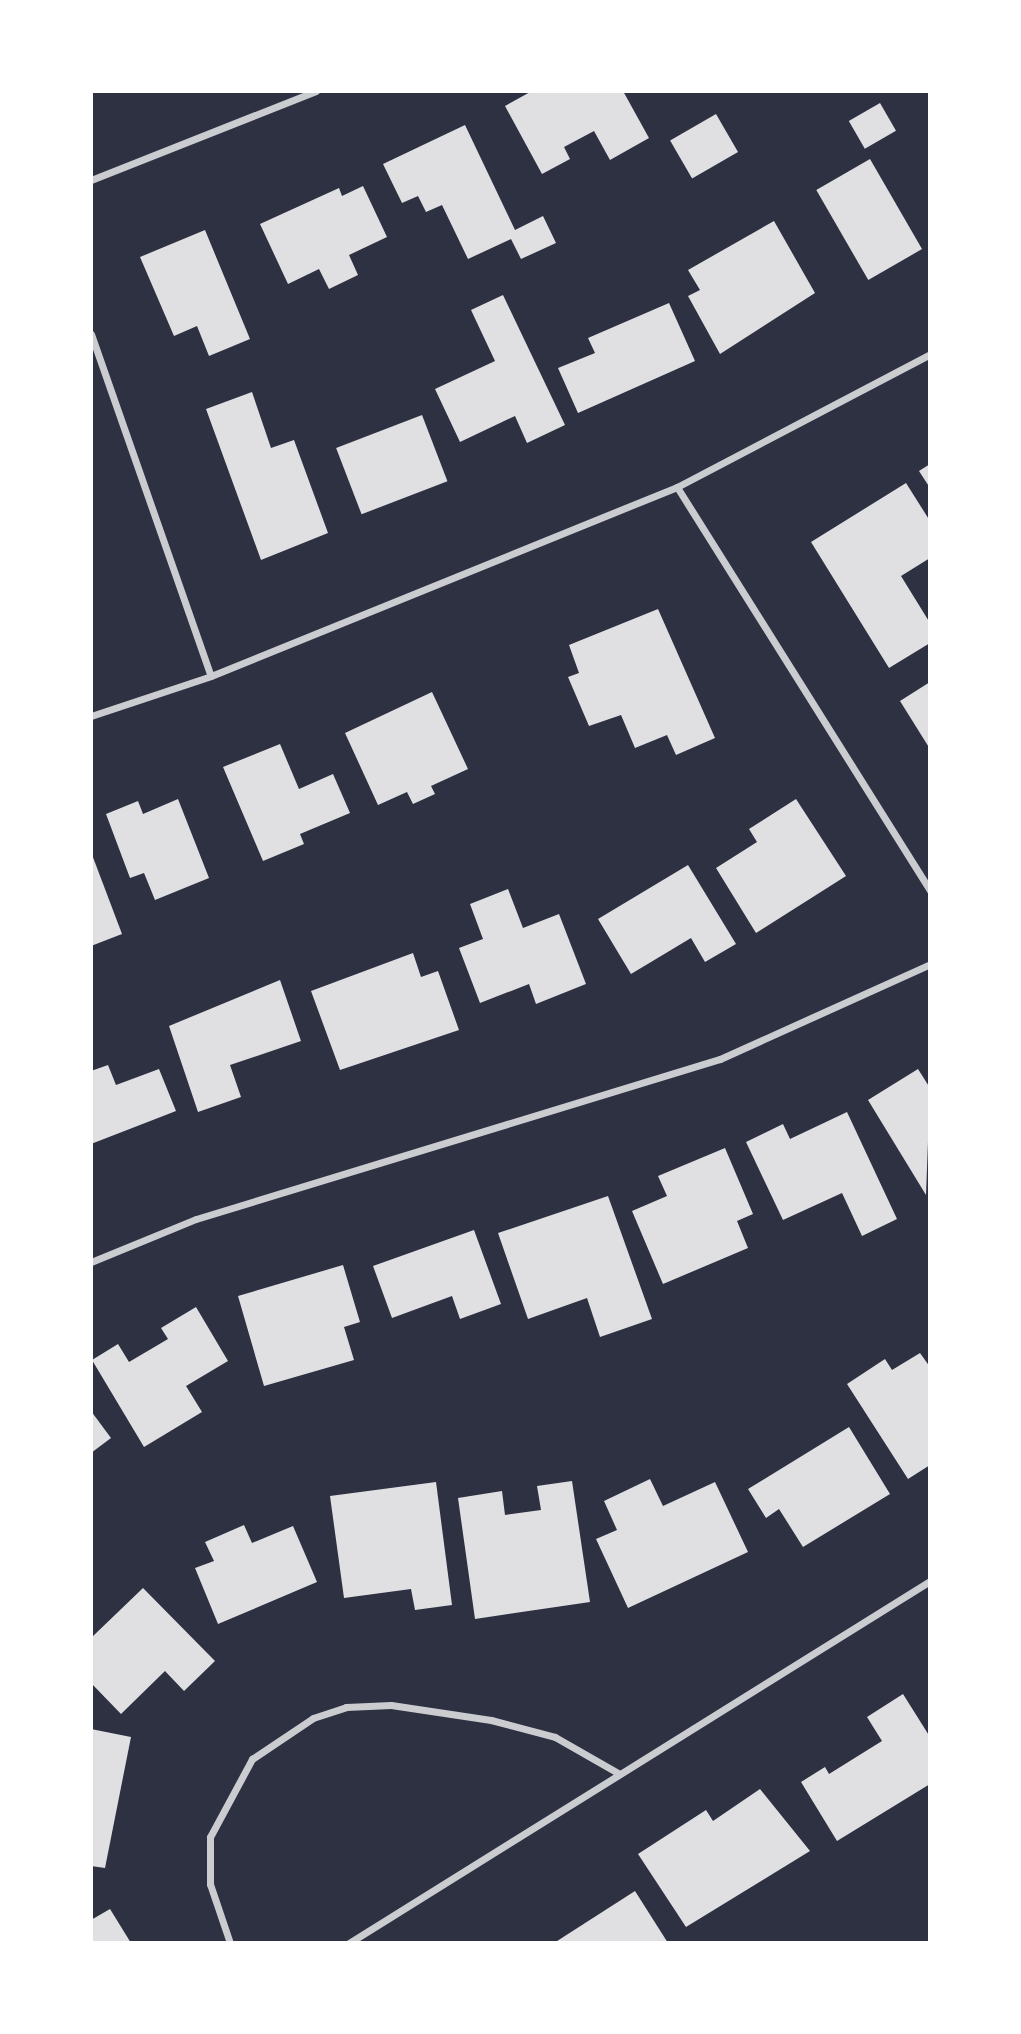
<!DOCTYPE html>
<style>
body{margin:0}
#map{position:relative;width:1021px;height:2034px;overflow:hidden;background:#2d3142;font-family:Helvetica,sans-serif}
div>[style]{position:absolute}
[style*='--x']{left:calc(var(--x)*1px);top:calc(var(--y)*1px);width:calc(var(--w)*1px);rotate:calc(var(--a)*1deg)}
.building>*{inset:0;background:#e0e0e3;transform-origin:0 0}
.minor>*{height:7px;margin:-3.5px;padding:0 3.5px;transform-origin:3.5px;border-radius:3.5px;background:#caccd0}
span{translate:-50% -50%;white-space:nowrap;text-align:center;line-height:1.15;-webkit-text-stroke:5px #fff;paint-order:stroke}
.frame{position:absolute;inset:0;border:93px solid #fff;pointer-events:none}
</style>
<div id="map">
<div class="building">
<i style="clip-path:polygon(532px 91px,623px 91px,649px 138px,610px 160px,594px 131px,564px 147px,570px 159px,542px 174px,505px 106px)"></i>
<i style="left:880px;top:103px;width:32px;height:36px;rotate:60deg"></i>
<i style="left:716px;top:114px;width:44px;height:53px;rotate:60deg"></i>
<i style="clip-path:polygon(465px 125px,515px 230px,543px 216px,556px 243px,521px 259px,511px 239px,468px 259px,442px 205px,426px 212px,418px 196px,402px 203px,383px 164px)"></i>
<i style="left:870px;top:159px;width:104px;height:62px;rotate:60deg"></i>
<i style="clip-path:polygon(363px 186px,387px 237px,349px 255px,358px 275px,329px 289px,319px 269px,288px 284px,260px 224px,339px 188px,342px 196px)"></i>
<i style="clip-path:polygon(774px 221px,815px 293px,720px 354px,688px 296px,700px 290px,688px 270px)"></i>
<i style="clip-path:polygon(205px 230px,250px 339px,209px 356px,197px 326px,174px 336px,140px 257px)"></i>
<i style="clip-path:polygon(503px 295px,565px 425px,527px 443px,515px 416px,460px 442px,435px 389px,495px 361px,471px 310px)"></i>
<i style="clip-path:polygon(669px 303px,695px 361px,578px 413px,558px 368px,595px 353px,588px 338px)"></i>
<i style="clip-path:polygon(252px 392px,271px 448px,294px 440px,328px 533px,261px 560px,206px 409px)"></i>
<i style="left:422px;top:415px;width:71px;height:92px;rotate:69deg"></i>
<i style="clip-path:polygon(930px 464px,930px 488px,919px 471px)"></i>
<i style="clip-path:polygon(906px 483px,930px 521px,930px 558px,901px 576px,930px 623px,930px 643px,889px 668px,811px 542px)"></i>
<i style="clip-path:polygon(658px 609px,715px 738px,676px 755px,667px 735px,635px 748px,621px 715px,589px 726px,568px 677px,579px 673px,569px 645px)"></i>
<i style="clip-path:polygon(930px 682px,930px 749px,900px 701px)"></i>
<i style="clip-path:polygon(432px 692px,468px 769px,431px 786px,435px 794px,413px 804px,407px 792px,378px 805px,345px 733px)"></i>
<i style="clip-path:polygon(280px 744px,299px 789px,333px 774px,350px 813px,300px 834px,304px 844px,263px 861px,223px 767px)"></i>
<i style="clip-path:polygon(178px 799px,209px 878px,155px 900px,144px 873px,130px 878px,106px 814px,138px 801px,143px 814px)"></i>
<i style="clip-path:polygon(796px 799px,846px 876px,756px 933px,716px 868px,757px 842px,749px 829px)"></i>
<i style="clip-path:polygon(91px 852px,122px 934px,91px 946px)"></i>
<i style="clip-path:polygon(688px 865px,736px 944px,705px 962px,691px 938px,631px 974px,598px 919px)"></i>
<i style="clip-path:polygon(508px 889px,523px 928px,559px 914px,586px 984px,536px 1004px,529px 984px,480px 1003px,459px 948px,483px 939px,470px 904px)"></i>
<i style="clip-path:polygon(413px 953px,421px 977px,438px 971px,459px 1030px,340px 1070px,311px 991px)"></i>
<i style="clip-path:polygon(280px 980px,301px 1041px,230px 1065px,241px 1097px,198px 1112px,169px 1026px)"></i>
<i style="clip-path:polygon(108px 1065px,116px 1085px,159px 1069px,176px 1111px,91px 1144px,91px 1071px)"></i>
<i style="clip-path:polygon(918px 1069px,930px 1088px,926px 1195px,868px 1100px)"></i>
<i style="clip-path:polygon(847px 1112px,897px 1219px,862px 1236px,842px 1193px,783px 1220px,746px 1142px,783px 1124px,790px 1139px)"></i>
<i style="clip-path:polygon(725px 1148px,753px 1214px,737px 1221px,748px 1248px,663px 1284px,632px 1211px,667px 1196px,658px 1176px)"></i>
<i style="clip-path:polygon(608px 1196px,652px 1319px,600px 1337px,587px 1298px,528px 1319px,498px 1233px)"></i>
<i style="clip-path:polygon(474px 1230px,501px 1304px,460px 1319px,452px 1296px,392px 1318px,373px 1266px)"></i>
<i style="clip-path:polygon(343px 1265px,360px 1322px,344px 1327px,354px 1360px,264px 1386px,238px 1296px)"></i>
<i style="clip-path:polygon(196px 1307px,228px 1361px,186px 1386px,202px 1412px,144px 1447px,92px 1360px,118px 1344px,129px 1362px,168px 1339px,161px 1328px)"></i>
<i style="clip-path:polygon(920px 1353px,930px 1367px,930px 1465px,908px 1479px,847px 1384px,885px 1359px,892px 1370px)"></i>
<i style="clip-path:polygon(91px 1411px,111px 1438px,91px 1453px)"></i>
<i style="clip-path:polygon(849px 1427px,890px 1494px,803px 1547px,779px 1509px,766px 1518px,748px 1489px)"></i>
<i style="clip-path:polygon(650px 1479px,663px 1506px,715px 1482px,748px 1552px,628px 1608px,596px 1539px,617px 1530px,604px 1501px)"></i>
<i style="clip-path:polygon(572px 1481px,590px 1602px,475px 1619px,458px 1498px,502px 1491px,505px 1515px,541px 1510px,537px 1486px)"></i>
<i style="clip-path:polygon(436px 1482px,452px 1605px,415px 1610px,411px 1589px,344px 1598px,330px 1496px)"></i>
<i style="clip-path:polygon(244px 1525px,252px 1543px,293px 1526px,317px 1582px,218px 1624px,195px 1568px,214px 1561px,205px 1542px)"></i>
<i style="clip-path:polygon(143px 1588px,215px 1661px,184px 1691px,165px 1671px,121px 1714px,91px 1683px,91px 1638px)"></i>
<i style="clip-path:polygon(903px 1694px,930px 1737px,930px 1784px,837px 1841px,801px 1782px,825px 1767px,829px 1774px,882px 1741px,867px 1717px)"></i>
<i style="clip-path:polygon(91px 1729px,131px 1737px,105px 1868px,91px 1866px)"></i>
<i style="clip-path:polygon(760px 1789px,810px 1851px,686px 1927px,638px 1854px,706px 1810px,713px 1821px)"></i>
<i style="clip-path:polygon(635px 1891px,668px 1943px,554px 1943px)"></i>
<i style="clip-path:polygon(110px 1909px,131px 1943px,91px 1943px,91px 1920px)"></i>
</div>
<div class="minor">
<i style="--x:91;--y:180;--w:242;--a:-21.6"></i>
<i style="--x:91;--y:334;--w:362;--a:70.7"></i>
<i style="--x:677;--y:487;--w:477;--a:57.9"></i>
<i style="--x:91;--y:716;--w:126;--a:-18.4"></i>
<i style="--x:211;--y:676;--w:503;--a:-22.08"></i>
<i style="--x:677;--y:487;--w:286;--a:-27.7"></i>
<i style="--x:91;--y:1262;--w:113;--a:-22.3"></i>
<i style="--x:196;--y:1219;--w:548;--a:-16.98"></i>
<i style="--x:720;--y:1059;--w:230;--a:-24.3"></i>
<i style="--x:230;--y:1943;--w:62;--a:-108.7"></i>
<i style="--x:210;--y:1884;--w:47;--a:-90"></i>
<i style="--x:210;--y:1837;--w:89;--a:-61.7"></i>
<i style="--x:252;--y:1759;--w:73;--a:-33.9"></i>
<i style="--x:313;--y:1718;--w:35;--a:-18"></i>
<i style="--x:346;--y:1707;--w:45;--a:-2.5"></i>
<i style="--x:391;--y:1705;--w:101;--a:8.5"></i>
<i style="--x:491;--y:1720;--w:66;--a:14.9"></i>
<i style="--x:555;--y:1737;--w:73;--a:29.7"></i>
<i style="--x:349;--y:1943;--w:685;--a:-31.93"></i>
</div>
<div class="frame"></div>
</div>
